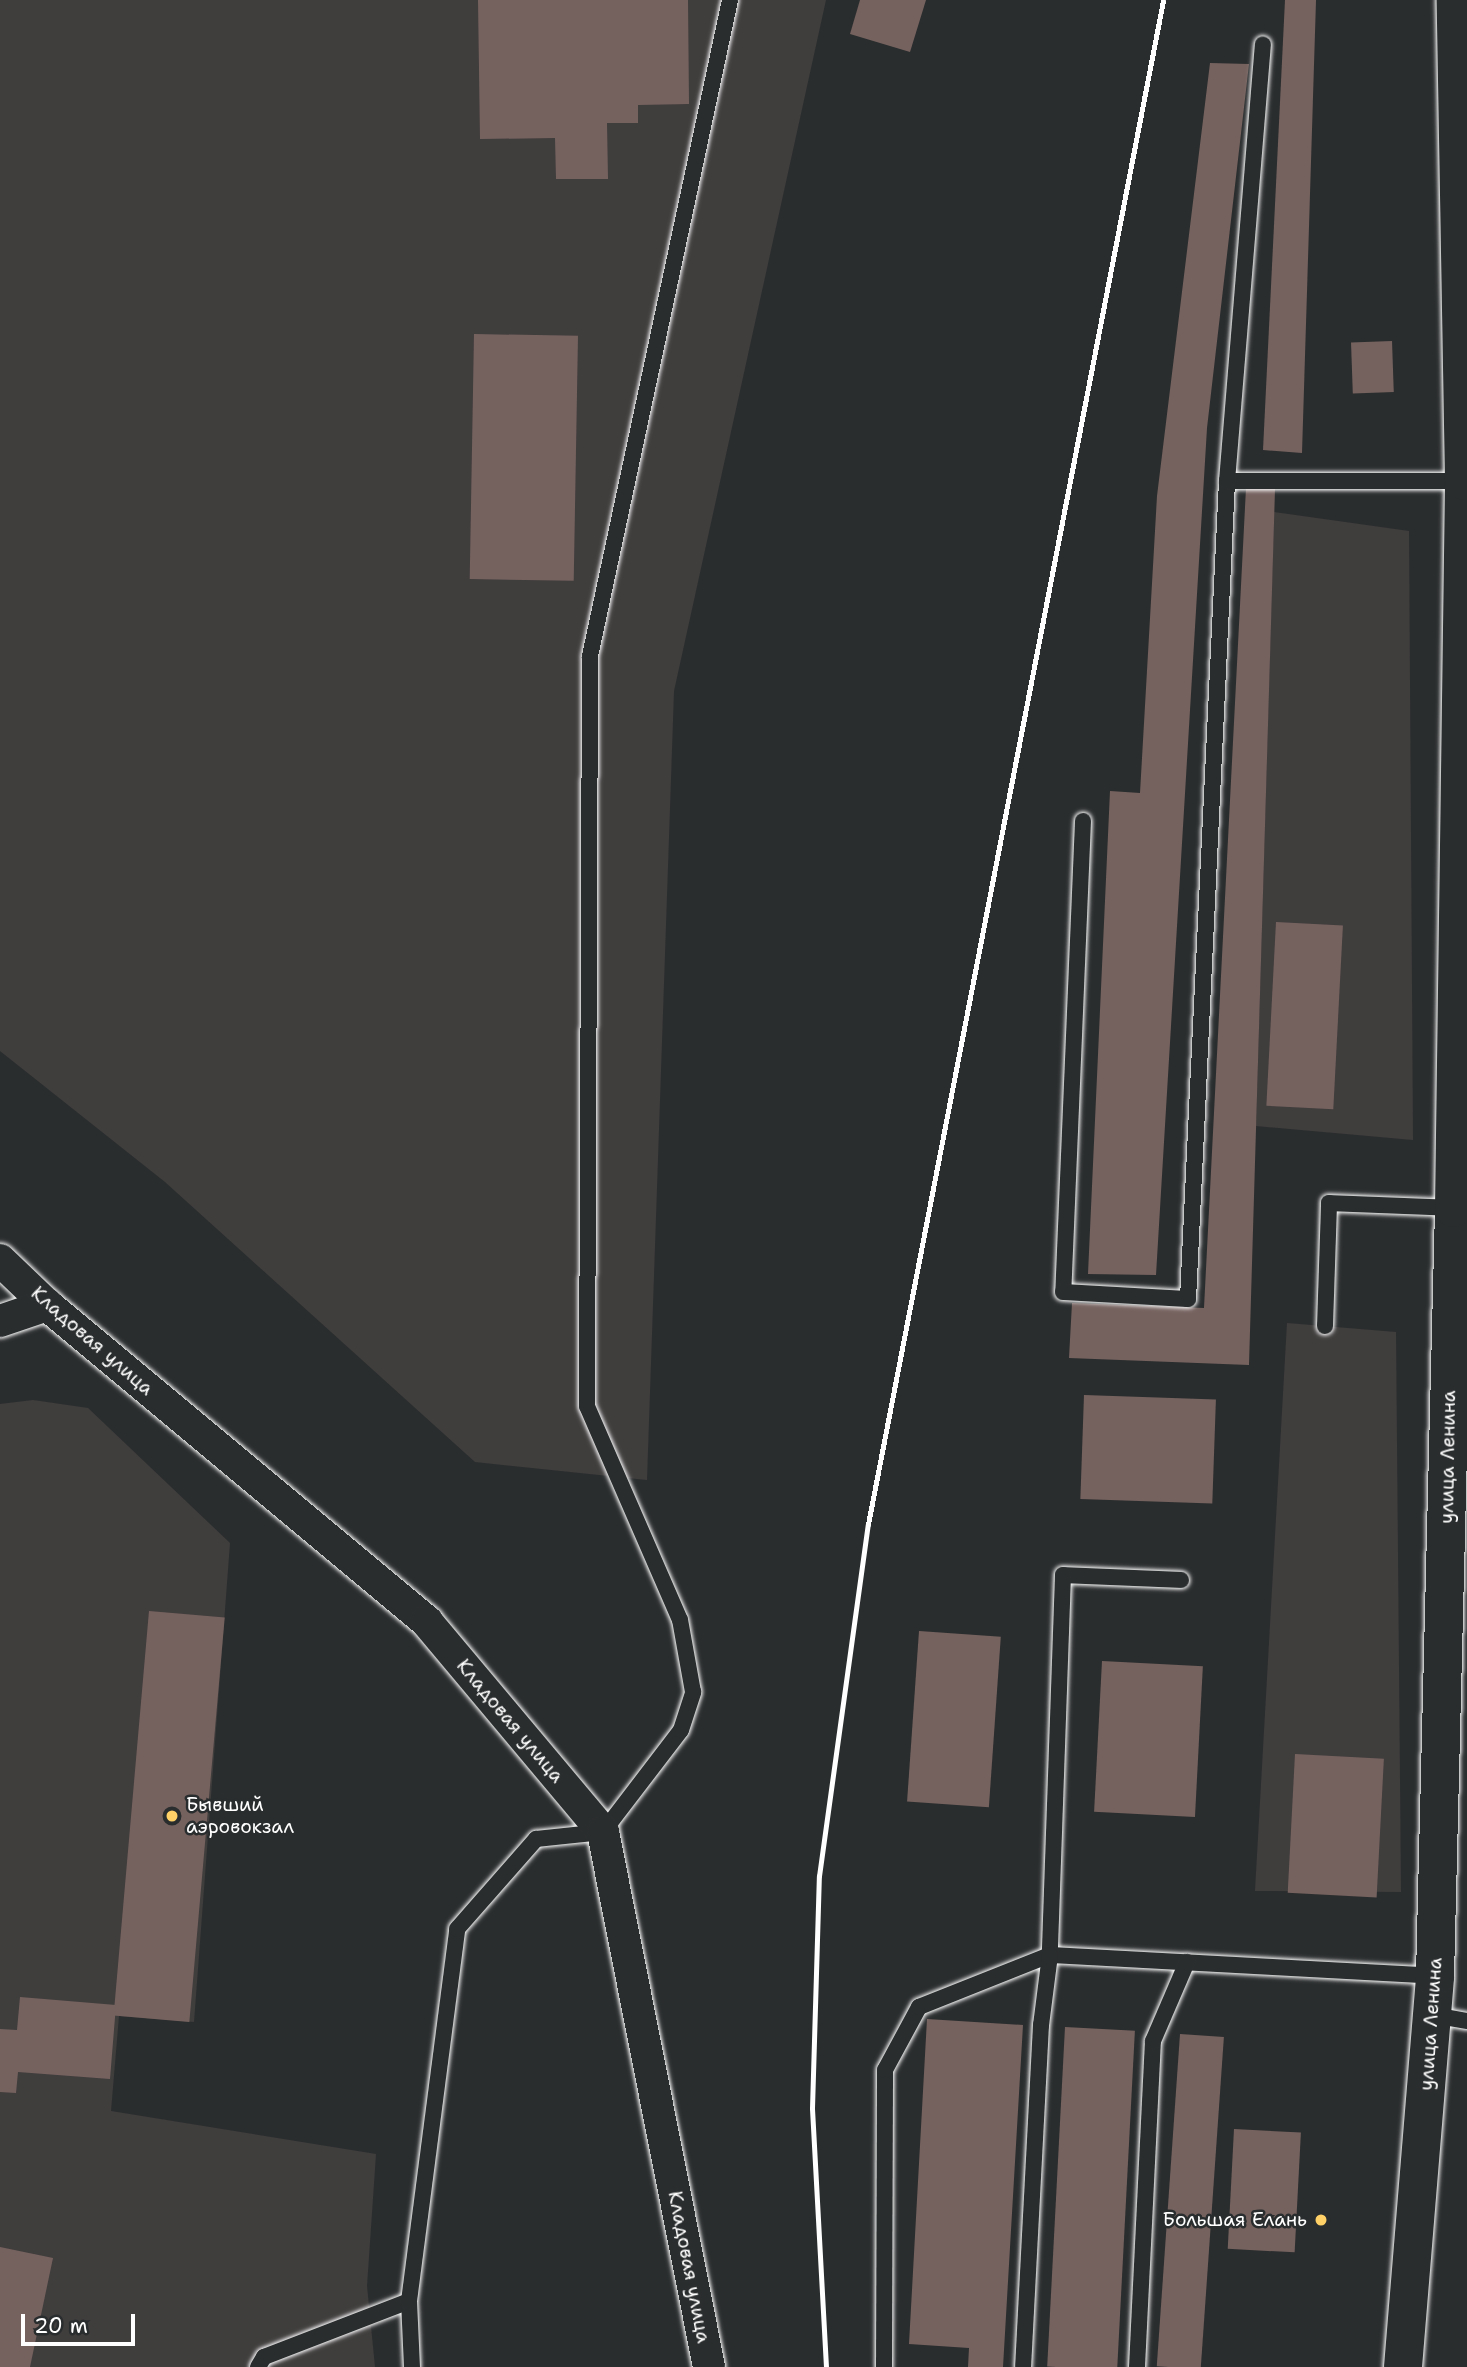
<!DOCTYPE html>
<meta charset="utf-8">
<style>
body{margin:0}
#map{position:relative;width:1467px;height:2367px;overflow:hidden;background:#2a2d2e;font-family:"Shantell Sans",sans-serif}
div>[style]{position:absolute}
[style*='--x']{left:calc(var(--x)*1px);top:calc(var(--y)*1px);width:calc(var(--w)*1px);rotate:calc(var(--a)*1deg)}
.built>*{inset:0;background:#403d3d}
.building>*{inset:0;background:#75625f;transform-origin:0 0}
.roads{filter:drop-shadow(0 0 2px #fff) drop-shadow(0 0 2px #fff)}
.lane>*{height:16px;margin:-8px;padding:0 8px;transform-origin:8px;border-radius:8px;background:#2a2d2e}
.street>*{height:32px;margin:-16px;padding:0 16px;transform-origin:16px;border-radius:16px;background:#2a2d2e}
.secondary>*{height:38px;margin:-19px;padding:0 19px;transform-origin:19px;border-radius:19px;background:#2a2d2e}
.rail>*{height:5px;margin:-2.5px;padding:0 2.5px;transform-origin:2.5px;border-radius:2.5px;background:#fff}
.dots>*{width:19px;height:19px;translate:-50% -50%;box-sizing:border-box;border:4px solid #2a2d2e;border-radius:50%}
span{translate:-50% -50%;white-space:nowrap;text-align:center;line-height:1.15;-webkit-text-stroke:5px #2a2d2e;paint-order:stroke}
.street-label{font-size:19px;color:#fff}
.poi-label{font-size:19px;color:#fff}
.left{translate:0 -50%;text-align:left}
.right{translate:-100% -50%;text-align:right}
.scale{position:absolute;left:21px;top:2314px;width:114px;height:32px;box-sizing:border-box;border:4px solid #fff;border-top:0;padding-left:9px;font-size:21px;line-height:24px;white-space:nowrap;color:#fff;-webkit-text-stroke:5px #2a2d2e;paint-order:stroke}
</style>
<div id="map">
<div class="built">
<i style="clip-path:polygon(0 0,826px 0,674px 691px,647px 1480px,475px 1462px,165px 1182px,0 1051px)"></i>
<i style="clip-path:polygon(1274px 512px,1409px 531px,1413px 1140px,1256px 1126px)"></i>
<i style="clip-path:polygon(1287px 1323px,1396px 1332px,1401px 1892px,1255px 1891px)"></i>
<i style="clip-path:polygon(33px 1400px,88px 1408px,230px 1543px,194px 2022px,119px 2016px,111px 2111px,376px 2154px,367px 2286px,375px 2367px,0 2367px,0 1404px)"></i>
</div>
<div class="building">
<i style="clip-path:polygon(478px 0,688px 0,689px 104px,638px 105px,638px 123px,607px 123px,608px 179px,556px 179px,555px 138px,480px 139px)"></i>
<i style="clip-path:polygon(860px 0,926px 0,910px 52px,850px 34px)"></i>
<i style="clip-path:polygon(1285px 0,1316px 0,1302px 453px,1263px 450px)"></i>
<i style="clip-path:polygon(1210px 63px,1249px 64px,1207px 428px,1156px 1275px,1088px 1274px,1110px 791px,1140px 793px,1157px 496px)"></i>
<i style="left:474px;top:334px;width:104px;height:245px;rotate:1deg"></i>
<i style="left:1392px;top:341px;width:51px;height:41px;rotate:88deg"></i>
<i style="clip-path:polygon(1246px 488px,1275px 489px,1249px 1365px,1069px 1358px,1072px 1303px,1204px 1308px)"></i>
<i style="left:1276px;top:922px;width:67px;height:184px;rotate:3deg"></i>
<i style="left:1084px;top:1395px;width:132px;height:104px;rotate:2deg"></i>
<i style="left:149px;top:1611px;width:76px;height:406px;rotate:5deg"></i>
<i style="left:919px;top:1631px;width:82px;height:171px;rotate:4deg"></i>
<i style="left:1102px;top:1661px;width:101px;height:151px;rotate:3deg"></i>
<i style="left:1295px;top:1754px;width:89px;height:139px;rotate:3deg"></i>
<i style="clip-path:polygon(20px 1997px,116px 2005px,110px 2079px,18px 2072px,16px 2093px,0 2092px,0 2029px,17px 2030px)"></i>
<i style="clip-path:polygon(927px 2019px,1023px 2025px,1003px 2367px,968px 2367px,969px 2348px,909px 2344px)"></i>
<i style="left:1065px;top:2027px;width:70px;height:340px;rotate:3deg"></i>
<i style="left:1180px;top:2034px;width:44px;height:333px;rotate:4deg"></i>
<i style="left:1234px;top:2129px;width:67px;height:120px;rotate:3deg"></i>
<i style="clip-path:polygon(0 2247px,53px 2258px,30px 2367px,0 2367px)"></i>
</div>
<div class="roads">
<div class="lane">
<i style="--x:1227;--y:481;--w:237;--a:0"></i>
<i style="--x:1083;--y:821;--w:471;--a:92.4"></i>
<i style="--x:1063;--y:1292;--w:125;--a:3.2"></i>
<i style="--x:1188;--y:1299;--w:819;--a:-87.27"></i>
<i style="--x:1227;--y:481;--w:438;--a:-85.3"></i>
<i style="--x:1325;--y:1326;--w:123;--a:-88.1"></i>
<i style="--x:1329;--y:1203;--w:125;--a:2.3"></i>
<i style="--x:1181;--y:1580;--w:118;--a:-177.6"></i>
<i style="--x:1063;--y:1575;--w:380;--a:92"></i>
<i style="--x:1050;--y:1955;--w:386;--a:3.1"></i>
<i style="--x:1433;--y:2015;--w:35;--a:10"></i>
<i style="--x:258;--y:2367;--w:12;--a:-59"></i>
<i style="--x:264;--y:2357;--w:155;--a:-21.1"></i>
<i style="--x:412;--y:2367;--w:66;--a:-92.6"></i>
<i style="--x:409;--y:2301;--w:375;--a:-82.6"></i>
<i style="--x:457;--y:1929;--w:120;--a:-48.7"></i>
<i style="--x:536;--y:1839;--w:67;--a:-6"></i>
<i style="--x:603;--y:1832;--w:128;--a:-52.6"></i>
<i style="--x:681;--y:1730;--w:40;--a:-72"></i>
<i style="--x:693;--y:1692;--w:73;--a:-100.2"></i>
<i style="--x:680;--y:1620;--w:233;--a:-113.5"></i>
<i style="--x:587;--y:1406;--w:750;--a:-89.77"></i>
<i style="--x:590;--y:656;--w:671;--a:-77.95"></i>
<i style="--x:884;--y:2367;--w:297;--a:-89.8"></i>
<i style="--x:885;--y:2070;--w:72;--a:-61.6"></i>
<i style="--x:919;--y:2007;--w:141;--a:-21.7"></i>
<i style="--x:1050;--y:1955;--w:71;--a:97.3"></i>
<i style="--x:1041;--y:2025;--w:342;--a:93"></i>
<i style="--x:1137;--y:2367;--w:326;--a:-87.2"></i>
<i style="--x:1153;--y:2041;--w:86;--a:-66.7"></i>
</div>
<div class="street">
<i style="--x:0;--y:1260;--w:65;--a:43.8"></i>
<i style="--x:47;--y:1305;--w:495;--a:39.8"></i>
<i style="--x:427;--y:1622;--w:274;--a:50"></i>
<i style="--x:603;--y:1832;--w:545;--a:78.79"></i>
<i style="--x:0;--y:1321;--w:50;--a:-18.8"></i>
</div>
<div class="secondary">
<i style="--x:1403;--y:2367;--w:392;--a:-85.3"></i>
<i style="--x:1435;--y:1976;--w:768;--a:-88.58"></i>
<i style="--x:1454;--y:1208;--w:727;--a:-89.21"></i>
<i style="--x:1464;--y:481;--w:481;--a:-91"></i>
</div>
</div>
<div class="rail">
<i style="--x:826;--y:2367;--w:259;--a:-93.1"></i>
<i style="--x:812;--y:2108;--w:232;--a:-88.3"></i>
<i style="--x:819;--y:1876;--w:355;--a:-82.1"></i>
<i style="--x:868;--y:1524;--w:1552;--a:-79.04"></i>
</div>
<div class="dots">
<i style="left:172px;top:1816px;background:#ffd166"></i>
<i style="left:1321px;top:2220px;background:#ffd166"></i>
</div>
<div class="street-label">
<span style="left:92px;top:1341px;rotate:41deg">Кладовая улица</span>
<span style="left:1448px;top:1457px;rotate:-89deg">улица Ленина</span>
<span style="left:510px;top:1721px;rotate:50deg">Кладовая улица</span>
<span style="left:1431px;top:2024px;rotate:-86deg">улица Ленина</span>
<span style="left:689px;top:2267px;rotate:79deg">Кладовая улица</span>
</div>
<div class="poi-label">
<span class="left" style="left:186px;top:1816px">Бывший<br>аэровокзал</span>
<span class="right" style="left:1307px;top:2220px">Большая Елань</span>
</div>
<div class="scale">20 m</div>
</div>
